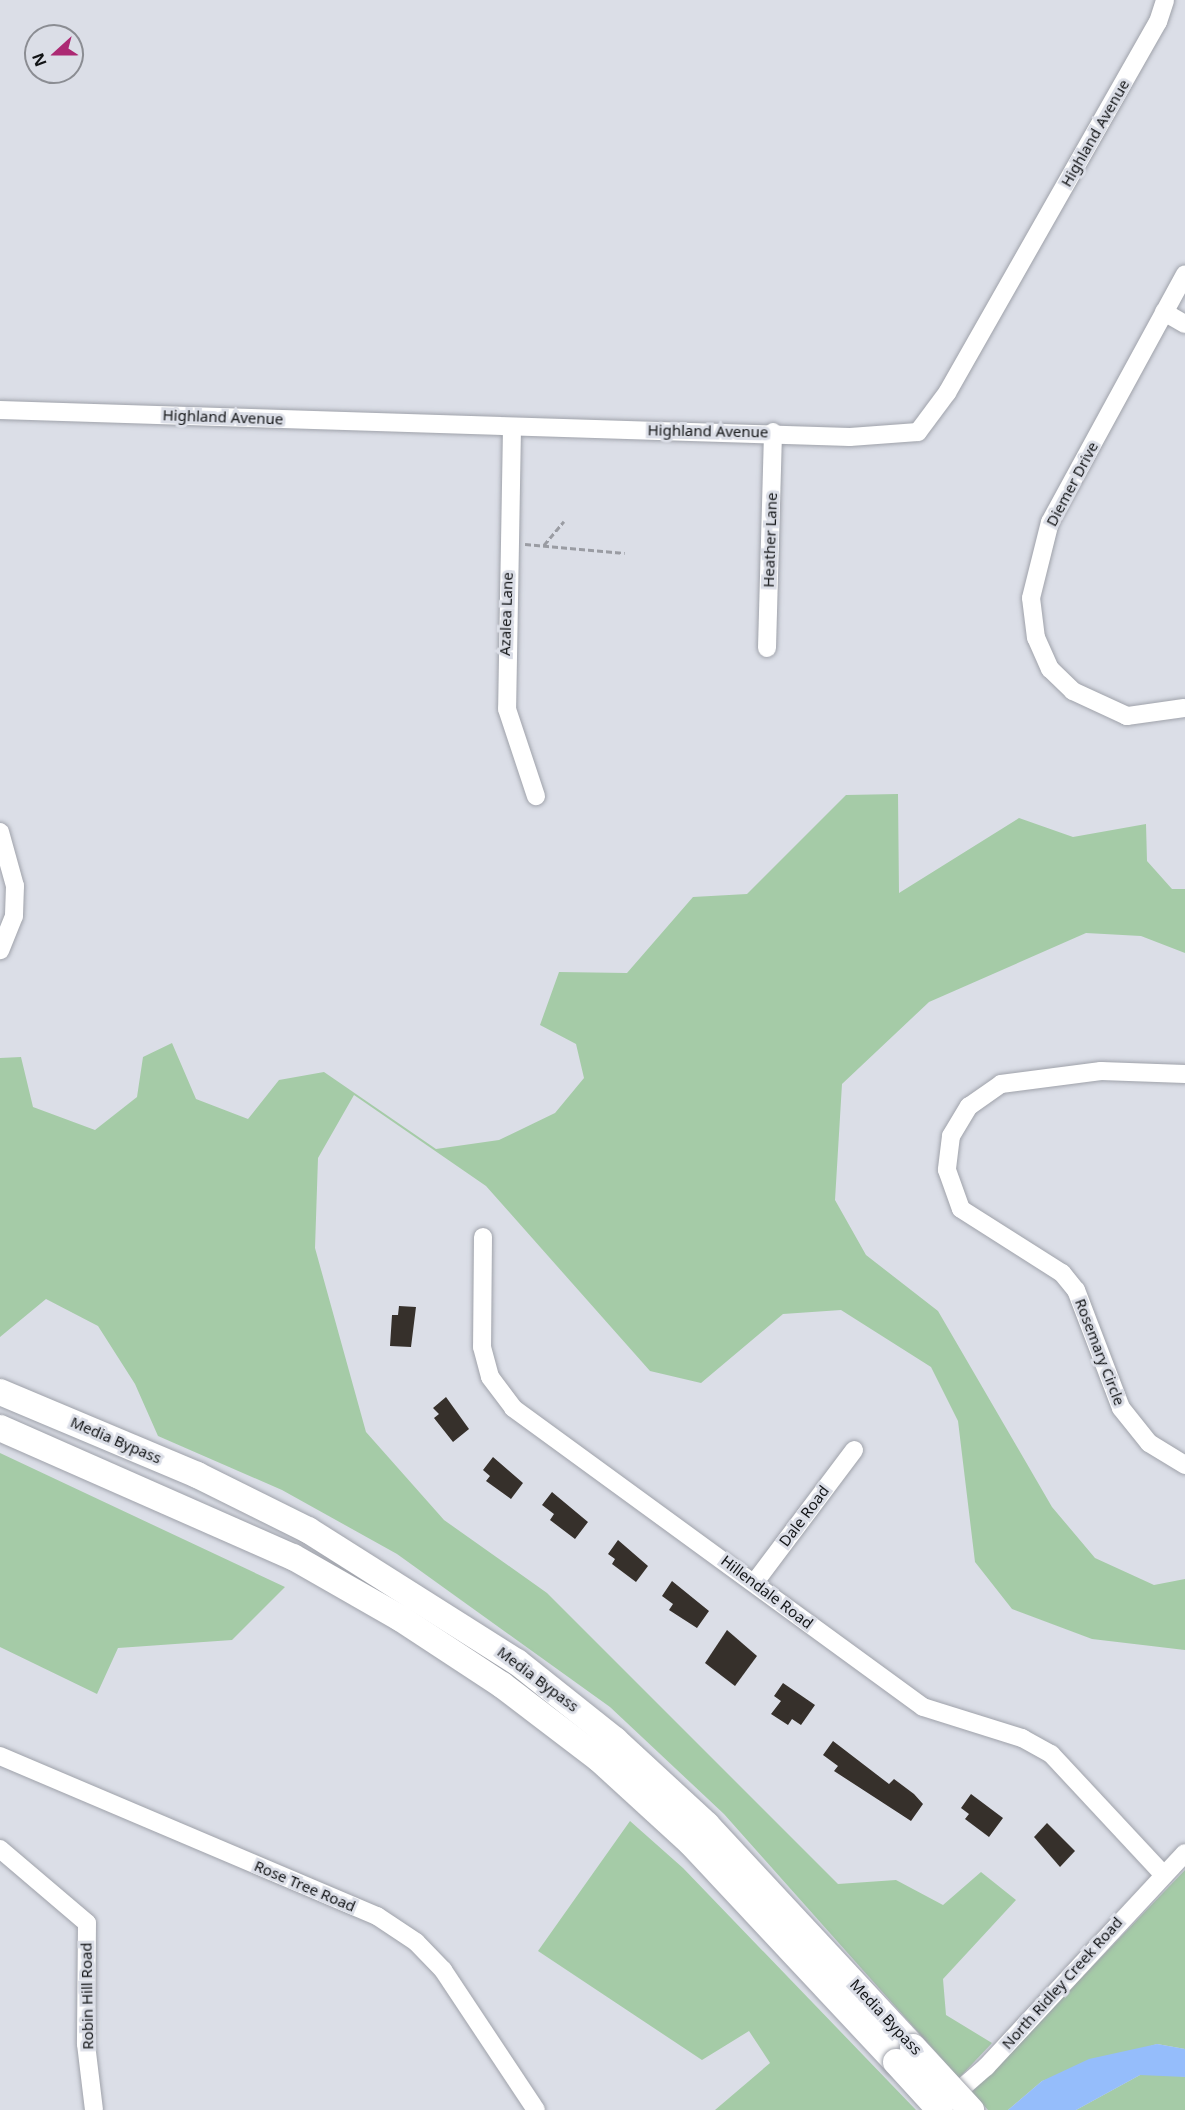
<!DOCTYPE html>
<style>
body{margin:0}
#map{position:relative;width:1185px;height:2110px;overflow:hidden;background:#dbdee7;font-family:"Noto Sans",sans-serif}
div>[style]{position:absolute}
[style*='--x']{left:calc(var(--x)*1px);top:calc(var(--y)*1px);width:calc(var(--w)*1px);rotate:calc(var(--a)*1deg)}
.green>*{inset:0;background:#a5cba7}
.water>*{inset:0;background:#95bdfb}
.building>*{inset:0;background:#36302b}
.path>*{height:3px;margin-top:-1.5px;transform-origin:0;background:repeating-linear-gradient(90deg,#9a9ca3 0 6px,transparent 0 9px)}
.roads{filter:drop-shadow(0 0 2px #9fa2aa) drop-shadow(0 0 2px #9fa2aa)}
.minor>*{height:18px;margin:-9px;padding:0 9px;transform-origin:9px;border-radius:9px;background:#fff}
.highway>*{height:26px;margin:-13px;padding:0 13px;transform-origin:13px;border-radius:13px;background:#fff}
.bridges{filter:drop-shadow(0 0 2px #9fa2aa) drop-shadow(0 0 2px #9fa2aa)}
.highway-bridge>*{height:26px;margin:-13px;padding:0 13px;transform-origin:13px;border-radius:13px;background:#fff}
span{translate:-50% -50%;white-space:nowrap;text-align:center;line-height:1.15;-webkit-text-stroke:6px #dbdee7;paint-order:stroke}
.street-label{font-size:15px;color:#121416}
.north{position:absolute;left:24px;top:24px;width:60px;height:60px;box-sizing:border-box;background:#dbdee7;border:2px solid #8b8d93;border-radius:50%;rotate:249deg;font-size:16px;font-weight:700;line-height:24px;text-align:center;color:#121416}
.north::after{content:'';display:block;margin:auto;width:21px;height:27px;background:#ac2973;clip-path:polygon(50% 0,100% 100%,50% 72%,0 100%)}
</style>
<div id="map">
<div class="green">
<i style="clip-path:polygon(898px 794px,899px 893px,1019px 818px,1073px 837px,1146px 824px,1147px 861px,1172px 889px,1185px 889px,1185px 953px,1141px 936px,1086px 933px,929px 1002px,842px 1084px,835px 1200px,866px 1255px,938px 1311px,1052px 1507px,1095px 1558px,1154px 1585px,1185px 1579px,1185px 1650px,1092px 1639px,1012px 1609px,975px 1562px,958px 1421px,931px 1367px,841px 1310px,783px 1314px,701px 1383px,650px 1371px,486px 1186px,354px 1095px,318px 1158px,315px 1248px,366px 1432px,444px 1520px,547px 1593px,838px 1884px,896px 1880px,943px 1905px,981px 1872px,1016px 1900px,943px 1979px,946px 2015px,992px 2043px,959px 2078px,724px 1814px,610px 1707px,397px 1554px,282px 1490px,158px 1436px,135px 1384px,98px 1326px,46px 1299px,0 1337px,0 1058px,21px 1057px,33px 1107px,95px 1130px,137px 1097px,143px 1057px,172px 1043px,196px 1099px,248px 1119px,279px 1080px,324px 1072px,436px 1149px,499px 1140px,555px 1113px,584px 1078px,576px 1044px,540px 1025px,559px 972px,627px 973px,693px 897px,747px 894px,846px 795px)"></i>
<i style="clip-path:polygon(0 1453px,285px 1587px,232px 1640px,118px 1648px,97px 1694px,0 1647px)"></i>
<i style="clip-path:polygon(630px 1821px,683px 1868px,916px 2110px,715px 2110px,770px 2063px,749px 2031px,702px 2060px,538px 1951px)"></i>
<i style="clip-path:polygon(1185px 1870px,1185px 2049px,1157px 2044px,1042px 2081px,1008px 2110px,988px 2110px,972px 2092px)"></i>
<i style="clip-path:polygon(1165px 2073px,1185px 2077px,1185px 2110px,1076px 2110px,1140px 2075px)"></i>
</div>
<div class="water">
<i style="clip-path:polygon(1157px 2044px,1185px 2049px,1185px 2077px,1140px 2075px,1076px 2110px,1008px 2110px,1042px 2081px,1089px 2059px)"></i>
</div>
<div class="building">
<i style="clip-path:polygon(399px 1306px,416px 1307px,411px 1347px,390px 1346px,392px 1315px,398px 1315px)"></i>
<i style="clip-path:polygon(446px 1397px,469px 1429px,453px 1442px,434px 1418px,439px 1414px,433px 1408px)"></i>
<i style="clip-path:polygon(493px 1457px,523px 1483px,511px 1499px,486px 1481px,490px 1476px,483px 1470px)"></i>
<i style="clip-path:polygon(552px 1492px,588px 1522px,575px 1539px,550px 1520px,554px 1514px,542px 1505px)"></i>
<i style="clip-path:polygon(618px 1540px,648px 1566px,636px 1582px,612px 1564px,615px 1559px,608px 1554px)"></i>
<i style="clip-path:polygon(672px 1581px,709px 1611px,697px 1628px,669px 1610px,673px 1604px,662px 1596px)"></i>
<i style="clip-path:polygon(727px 1630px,757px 1656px,735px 1686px,705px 1663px)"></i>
<i style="clip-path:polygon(783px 1683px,815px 1705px,801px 1725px,792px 1719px,788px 1725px,771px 1714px,781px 1701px,774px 1696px)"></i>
<i style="clip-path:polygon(833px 1741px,889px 1784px,894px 1779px,914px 1794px,923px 1804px,911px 1821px,834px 1771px,838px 1766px,823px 1755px)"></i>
<i style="clip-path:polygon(971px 1794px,1003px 1818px,989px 1837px,965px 1819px,969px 1814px,961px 1808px)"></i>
<i style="clip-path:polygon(1047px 1823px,1075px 1851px,1060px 1867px,1034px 1837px)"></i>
</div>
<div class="path">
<i style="--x:525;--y:544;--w:100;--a:5.1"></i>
<i style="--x:544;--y:545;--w:31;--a:-50"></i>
</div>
<div class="roads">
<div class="minor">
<i style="--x:1164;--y:312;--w:24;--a:30"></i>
<i style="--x:0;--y:410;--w:850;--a:1.82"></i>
<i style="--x:850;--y:437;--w:68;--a:-4.2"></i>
<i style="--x:918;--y:432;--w:49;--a:-53.4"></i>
<i style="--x:947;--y:393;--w:427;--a:-60.4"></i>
<i style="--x:1158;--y:22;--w:23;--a:-72"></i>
<i style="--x:512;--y:428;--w:281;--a:91"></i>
<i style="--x:507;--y:709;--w:92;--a:71.6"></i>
<i style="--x:767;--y:648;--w:216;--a:-88.4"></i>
<i style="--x:1184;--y:708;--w:58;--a:172"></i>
<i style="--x:1127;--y:716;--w:60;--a:-155.2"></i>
<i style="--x:1073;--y:691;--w:32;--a:-136"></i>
<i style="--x:1050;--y:669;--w:34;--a:-114"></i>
<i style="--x:1036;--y:638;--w:40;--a:-97.1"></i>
<i style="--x:1031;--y:598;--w:78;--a:-76"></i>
<i style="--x:1050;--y:522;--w:282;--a:-61.4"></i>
<i style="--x:0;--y:832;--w:56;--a:74.5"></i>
<i style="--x:15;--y:886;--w:30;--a:92"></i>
<i style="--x:14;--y:916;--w:37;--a:112"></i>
<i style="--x:1185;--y:1074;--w:84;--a:-178"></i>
<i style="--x:1101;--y:1071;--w:101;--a:172.6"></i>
<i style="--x:1001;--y:1084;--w:39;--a:145"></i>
<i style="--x:969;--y:1106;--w:35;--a:121"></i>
<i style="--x:951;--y:1136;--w:34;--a:97"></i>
<i style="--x:947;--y:1170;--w:41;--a:70.3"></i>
<i style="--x:961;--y:1209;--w:120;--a:32.4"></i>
<i style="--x:1062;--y:1273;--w:22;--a:51"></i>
<i style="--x:1076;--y:1290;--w:126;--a:69.1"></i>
<i style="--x:1121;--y:1408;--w:45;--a:51.3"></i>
<i style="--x:1149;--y:1443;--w:42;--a:31.4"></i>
<i style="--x:483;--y:1237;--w:110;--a:90.5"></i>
<i style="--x:482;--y:1347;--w:31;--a:75"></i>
<i style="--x:490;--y:1377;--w:39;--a:53"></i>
<i style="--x:513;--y:1408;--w:507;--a:36.1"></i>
<i style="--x:923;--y:1707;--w:104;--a:17.4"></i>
<i style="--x:1022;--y:1738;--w:33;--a:29"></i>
<i style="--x:1051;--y:1754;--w:161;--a:47"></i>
<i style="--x:755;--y:1582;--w:165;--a:-53.1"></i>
<i style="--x:0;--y:1756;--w:410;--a:23"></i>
<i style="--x:377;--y:1916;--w:47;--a:33.7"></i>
<i style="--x:416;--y:1942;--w:39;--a:46"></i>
<i style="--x:443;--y:1970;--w:168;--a:56.4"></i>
<i style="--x:0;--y:1849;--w:114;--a:40.4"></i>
<i style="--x:87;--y:1923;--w:121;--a:90.5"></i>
<i style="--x:86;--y:2044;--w:66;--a:83.1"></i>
<i style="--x:948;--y:2100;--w:50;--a:-41"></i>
<i style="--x:986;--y:2067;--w:292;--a:-47.1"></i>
</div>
<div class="highway">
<i style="--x:0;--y:1392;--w:214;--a:22.8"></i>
<i style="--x:197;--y:1475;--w:124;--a:26.4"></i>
<i style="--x:308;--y:1530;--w:247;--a:32.3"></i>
<i style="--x:517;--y:1662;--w:125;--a:38.5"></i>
<i style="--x:615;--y:1740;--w:125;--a:42.7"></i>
<i style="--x:707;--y:1825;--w:303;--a:47.1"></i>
<i style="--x:0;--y:1428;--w:320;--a:23.8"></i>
<i style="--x:293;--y:1557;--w:123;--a:29.7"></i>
<i style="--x:400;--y:1618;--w:122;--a:33.3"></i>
<i style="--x:502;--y:1685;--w:122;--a:37.3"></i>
<i style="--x:599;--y:1759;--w:125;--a:42.4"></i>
<i style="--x:691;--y:1843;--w:300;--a:46.9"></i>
</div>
</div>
<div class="bridges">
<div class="highway-bridge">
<i style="--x:913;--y:2047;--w:86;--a:47.4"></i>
<i style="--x:896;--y:2062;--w:65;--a:47.5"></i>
</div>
</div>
<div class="street-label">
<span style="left:1095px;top:133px;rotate:-60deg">Highland Avenue</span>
<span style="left:223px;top:417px;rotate:2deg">Highland Avenue</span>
<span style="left:708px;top:431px;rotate:1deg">Highland Avenue</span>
<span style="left:1072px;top:484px;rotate:-62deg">Diemer Drive</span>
<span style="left:770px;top:540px;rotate:-88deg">Heather Lane</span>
<span style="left:506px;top:614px;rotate:-88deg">Azalea Lane</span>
<span style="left:1100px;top:1352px;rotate:69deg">Rosemary Circle</span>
<span style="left:116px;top:1440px;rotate:23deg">Media Bypass</span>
<span style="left:804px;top:1516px;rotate:-53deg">Dale Road</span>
<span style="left:767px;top:1592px;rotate:37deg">Hillendale Road</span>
<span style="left:538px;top:1679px;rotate:37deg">Media Bypass</span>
<span style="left:305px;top:1886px;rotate:23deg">Rose Tree Road</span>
<span style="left:1062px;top:1983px;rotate:-48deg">North Ridley Creek Road</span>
<span style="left:87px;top:1996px;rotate:-91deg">Robin Hill Road</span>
<span style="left:886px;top:2017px;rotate:47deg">Media Bypass</span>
</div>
<div class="north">N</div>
</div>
